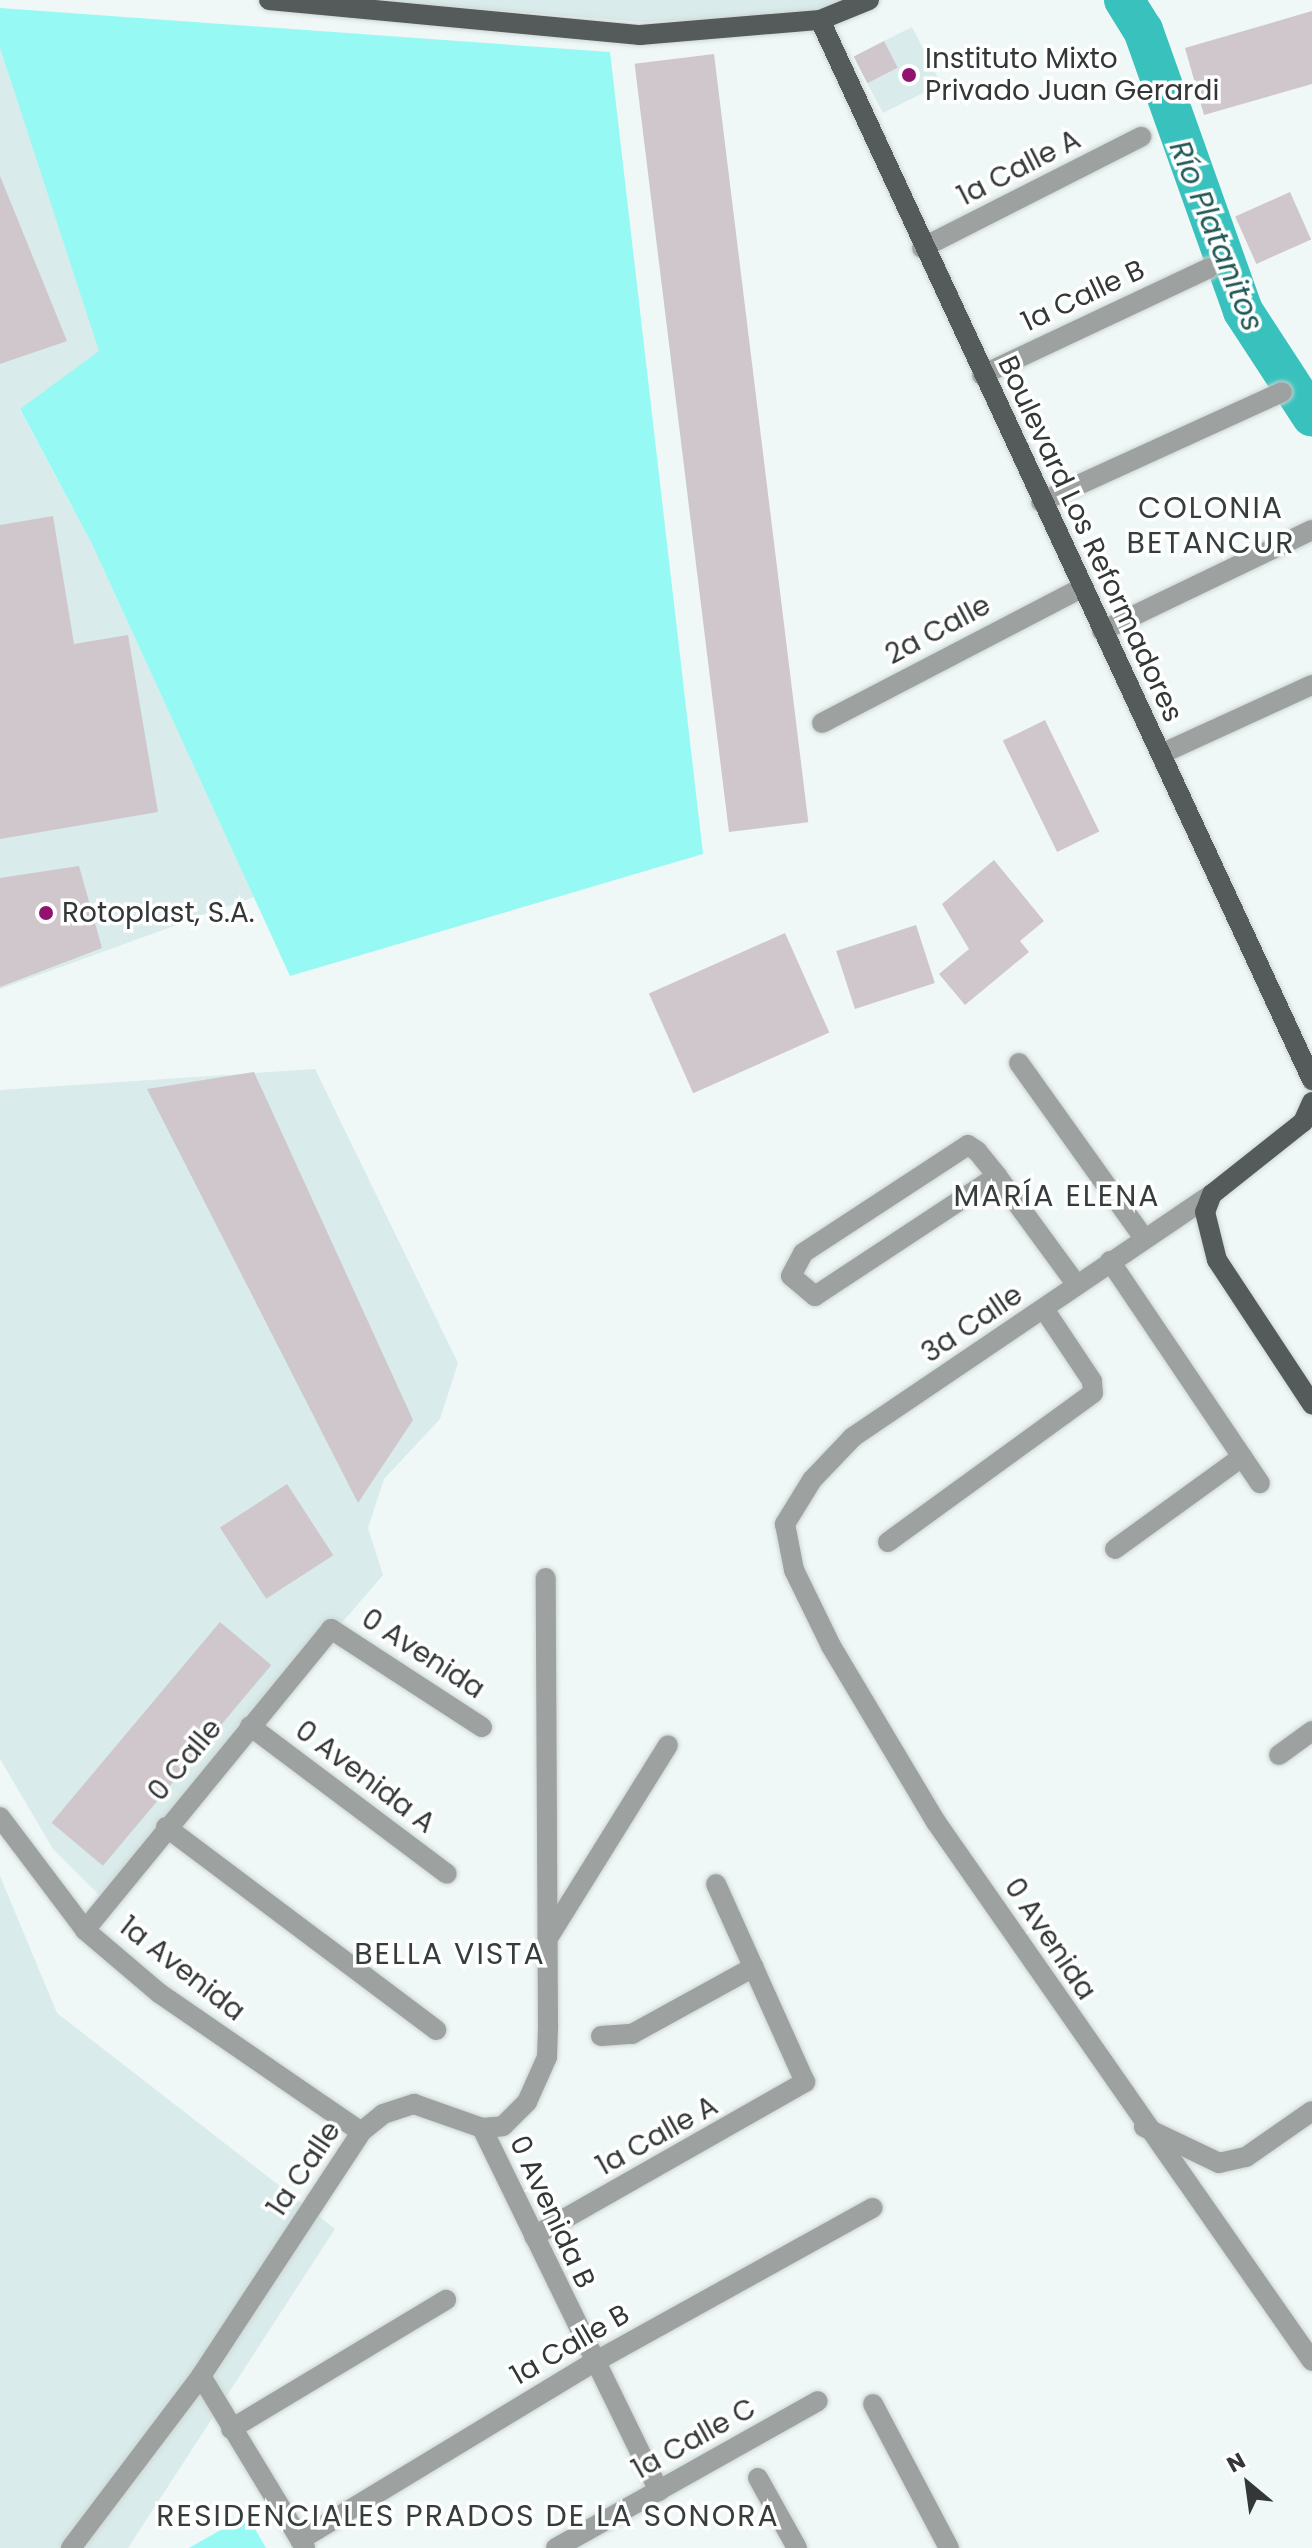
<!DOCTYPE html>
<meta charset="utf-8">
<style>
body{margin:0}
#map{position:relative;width:1312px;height:2548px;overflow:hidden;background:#eff8f7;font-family:Poppins,sans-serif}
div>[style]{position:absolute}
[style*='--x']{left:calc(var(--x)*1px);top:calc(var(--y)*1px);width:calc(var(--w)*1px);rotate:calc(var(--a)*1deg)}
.built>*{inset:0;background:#d9ebea}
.green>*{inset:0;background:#96f9f4}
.river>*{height:40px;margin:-20px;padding:0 20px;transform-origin:20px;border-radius:20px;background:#39c2bd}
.building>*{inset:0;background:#cfc7cc;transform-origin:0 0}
.roads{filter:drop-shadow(0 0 2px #cdd5d4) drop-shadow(0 0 2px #cdd5d4)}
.minor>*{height:20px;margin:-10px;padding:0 10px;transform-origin:10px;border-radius:10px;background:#9da1a0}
.major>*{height:20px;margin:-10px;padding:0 10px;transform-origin:10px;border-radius:10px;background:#555b5b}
.dots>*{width:22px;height:22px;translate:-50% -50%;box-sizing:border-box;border:4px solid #fff;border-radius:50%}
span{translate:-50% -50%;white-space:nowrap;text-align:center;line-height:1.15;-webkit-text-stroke:7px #fff;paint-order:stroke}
.poi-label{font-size:28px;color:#343737}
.left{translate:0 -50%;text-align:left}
.street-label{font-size:28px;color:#343737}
.water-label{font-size:30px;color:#225957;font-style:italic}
.neighbourhood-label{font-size:30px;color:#363d3d;letter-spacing:2px}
.north{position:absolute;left:1208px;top:2444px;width:80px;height:80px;-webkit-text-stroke:6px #fff;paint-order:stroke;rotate:331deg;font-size:22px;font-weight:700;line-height:32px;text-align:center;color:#343737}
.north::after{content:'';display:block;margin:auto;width:28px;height:36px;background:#343737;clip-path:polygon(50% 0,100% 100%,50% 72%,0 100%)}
</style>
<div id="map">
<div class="built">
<i style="clip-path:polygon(365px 0,881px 0,848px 14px,643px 22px)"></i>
<i style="clip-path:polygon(912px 27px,941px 84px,883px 113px,867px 83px,897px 68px,884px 41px)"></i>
<i style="clip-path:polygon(0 48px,100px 352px,20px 410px,92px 544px,254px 897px,0 989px)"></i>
<i style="clip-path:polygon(315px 1069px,458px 1363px,440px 1419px,384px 1479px,368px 1528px,383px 1575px,104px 1900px,53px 1849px,0 1759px,0 1090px)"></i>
<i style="clip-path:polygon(0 1876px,57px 2013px,335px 2229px,128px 2548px,0 2548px)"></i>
</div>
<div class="green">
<i style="clip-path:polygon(0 8px,610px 52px,703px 854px,290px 976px,92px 544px,20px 409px,99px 351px,0 48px)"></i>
<i style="clip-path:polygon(247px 2515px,266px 2548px,189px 2548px)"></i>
</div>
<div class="river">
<i style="--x:1124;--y:0;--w:36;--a:58"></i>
<i style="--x:1143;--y:30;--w:298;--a:70.4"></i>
<i style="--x:1243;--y:311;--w:126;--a:56.9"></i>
</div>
<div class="building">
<i style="clip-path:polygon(1312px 11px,1312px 84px,1204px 115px,1185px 48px)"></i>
<i style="left:884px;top:41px;width:30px;height:34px;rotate:63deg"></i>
<i style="left:714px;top:54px;width:774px;height:80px;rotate:83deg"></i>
<i style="clip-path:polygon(0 176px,67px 341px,0 364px)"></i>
<i style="left:1290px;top:192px;width:52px;height:60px;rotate:66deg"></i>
<i style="clip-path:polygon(53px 516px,74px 644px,128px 635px,158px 812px,0 839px,0 525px)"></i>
<i style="left:1045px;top:720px;width:124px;height:47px;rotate:64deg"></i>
<i style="clip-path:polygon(994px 860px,1044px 921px,1020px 941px,1029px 952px,965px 1005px,939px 974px,969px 949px,942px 904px)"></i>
<i style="clip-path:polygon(79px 866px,102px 948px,0 987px,0 878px)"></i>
<i style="left:916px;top:925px;width:61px;height:84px;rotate:72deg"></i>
<i style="left:785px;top:933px;width:109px;height:149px;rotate:66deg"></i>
<i style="clip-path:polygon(254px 1072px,413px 1420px,358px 1503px,147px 1089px)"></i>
<i style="left:287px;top:1484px;width:85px;height:80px;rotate:57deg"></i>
<i style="left:220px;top:1622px;width:67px;height:262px;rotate:40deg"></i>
</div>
<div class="roads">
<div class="minor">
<i style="--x:922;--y:248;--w:246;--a:-26.9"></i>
<i style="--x:982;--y:375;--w:251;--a:-25.2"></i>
<i style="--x:1041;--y:502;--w:265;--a:-24.5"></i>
<i style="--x:1102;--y:631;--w:233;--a:-25.7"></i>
<i style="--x:822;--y:723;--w:292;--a:-27.5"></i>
<i style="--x:1161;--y:754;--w:166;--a:-24.6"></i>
<i style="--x:1019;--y:1063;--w:215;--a:54.5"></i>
<i style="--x:997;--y:1176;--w:218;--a:146.6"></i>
<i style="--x:815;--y:1296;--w:31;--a:-140"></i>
<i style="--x:791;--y:1276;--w:26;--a:-62"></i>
<i style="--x:803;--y:1253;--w:197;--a:-33.2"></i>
<i style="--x:968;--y:1145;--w:11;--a:34"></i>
<i style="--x:977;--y:1151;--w:32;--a:51"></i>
<i style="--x:997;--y:1176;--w:134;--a:53.8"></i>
<i style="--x:1212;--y:1194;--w:434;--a:145.9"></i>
<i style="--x:853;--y:1437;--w:59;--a:133.6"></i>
<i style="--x:812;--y:1480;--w:52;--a:121.5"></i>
<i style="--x:785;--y:1524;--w:47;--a:78.9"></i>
<i style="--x:794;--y:1570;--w:85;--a:64"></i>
<i style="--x:831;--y:1646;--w:205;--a:59.2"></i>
<i style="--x:936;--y:1822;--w:657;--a:55.1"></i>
<i style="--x:1110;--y:1261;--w:268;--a:56"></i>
<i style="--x:888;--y:1542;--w:253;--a:-36"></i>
<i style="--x:1093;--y:1393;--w:12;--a:-95"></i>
<i style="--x:1092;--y:1381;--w:87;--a:-123.7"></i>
<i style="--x:1115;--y:1549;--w:157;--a:-35.9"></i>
<i style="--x:250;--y:1726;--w:246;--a:36.9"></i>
<i style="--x:1279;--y:1755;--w:41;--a:-36"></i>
<i style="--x:0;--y:1817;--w:141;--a:53"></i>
<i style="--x:85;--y:1930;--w:97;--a:40.4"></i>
<i style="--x:159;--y:1993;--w:245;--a:34.5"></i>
<i style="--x:166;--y:1827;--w:338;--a:36.9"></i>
<i style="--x:85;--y:1930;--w:389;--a:-50.7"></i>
<i style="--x:331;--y:1629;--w:180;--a:33"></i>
<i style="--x:548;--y:1938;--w:227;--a:-58.1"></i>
<i style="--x:601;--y:2036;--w:31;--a:-4"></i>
<i style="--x:632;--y:2034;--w:139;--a:-28.8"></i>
<i style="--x:1144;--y:2127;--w:83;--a:25.6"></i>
<i style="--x:1219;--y:2163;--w:28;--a:-13"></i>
<i style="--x:1246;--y:2157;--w:80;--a:-34.9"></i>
<i style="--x:482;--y:2128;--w:404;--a:64"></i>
<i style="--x:534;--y:2236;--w:312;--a:-29.6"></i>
<i style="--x:805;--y:2082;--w:217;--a:-114.2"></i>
<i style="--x:201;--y:2376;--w:201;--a:58.8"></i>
<i style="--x:873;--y:2404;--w:163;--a:62.2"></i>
<i style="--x:231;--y:2429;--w:251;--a:-31"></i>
<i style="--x:758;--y:2478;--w:80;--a:60.9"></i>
<i style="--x:300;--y:2540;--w:340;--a:-31.2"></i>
<i style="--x:591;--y:2364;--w:322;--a:-29"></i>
<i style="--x:71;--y:2548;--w:216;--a:-52.9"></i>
<i style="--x:201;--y:2376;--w:292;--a:-56.7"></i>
<i style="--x:361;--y:2132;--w:28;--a:-39"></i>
<i style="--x:383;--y:2114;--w:33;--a:-18"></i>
<i style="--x:414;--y:2104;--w:72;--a:19.4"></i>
<i style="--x:482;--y:2128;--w:21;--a:-5"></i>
<i style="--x:503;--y:2126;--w:34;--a:-45"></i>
<i style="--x:527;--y:2102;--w:49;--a:-66"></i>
<i style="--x:547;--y:2057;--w:32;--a:-88"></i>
<i style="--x:548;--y:2025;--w:447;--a:-90.3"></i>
<i style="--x:556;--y:2548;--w:300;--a:-29.3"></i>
</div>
<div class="major">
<i style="--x:269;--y:0;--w:373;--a:5.4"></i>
<i style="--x:640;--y:35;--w:181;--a:-4.8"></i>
<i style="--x:820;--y:20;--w:53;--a:-22.2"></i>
<i style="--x:820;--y:20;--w:1169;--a:65.1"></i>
<i style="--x:1312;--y:1102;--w:22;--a:114"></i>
<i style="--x:1303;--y:1122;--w:116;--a:141.6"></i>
<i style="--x:1212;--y:1194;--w:19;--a:111"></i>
<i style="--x:1205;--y:1212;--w:49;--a:76"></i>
<i style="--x:1217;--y:1260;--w:173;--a:56.6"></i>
</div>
</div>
<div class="dots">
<i style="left:909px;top:75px;background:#92136f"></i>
<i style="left:46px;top:913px;background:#92136f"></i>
</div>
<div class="poi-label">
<span class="left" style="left:925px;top:75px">Instituto Mixto<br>Privado Juan Gerardi</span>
<span class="left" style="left:62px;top:913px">Rotoplast, S.A.</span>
</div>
<div class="street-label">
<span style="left:1019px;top:168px;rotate:-27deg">1a Calle A</span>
<span style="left:1083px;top:296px;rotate:-25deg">1a Calle B</span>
<span style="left:1090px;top:539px;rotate:65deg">Boulevard Los Reformadores</span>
<span style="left:938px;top:630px;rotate:-28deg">2a Calle</span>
<span style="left:972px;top:1324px;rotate:-34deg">3a Calle</span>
<span style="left:423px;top:1654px;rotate:33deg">0 Avenida</span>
<span style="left:185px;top:1760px;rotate:-50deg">0 Calle</span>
<span style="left:365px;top:1777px;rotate:37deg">0 Avenida A</span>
<span style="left:1050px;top:1939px;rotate:56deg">0 Avenida</span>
<span style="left:182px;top:1969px;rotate:38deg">1a Avenida</span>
<span style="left:657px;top:2136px;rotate:-29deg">1a Calle A</span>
<span style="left:304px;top:2169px;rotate:-56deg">1a Calle</span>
<span style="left:552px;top:2212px;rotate:65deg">0 Avenida B</span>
<span style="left:570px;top:2345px;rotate:-30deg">1a Calle B</span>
<span style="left:694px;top:2439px;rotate:-29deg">1a Calle C</span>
</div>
<div class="water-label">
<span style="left:1216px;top:236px;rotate:68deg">Río Platanitos</span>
</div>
<div class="neighbourhood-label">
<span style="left:1211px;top:525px">COLONIA<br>BETANCUR</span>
<span style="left:1057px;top:1196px">MARÍA ELENA</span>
<span style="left:450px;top:1954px">BELLA VISTA</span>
<span style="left:468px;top:2516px">RESIDENCIALES PRADOS DE LA SONORA</span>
</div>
<div class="north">N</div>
</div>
